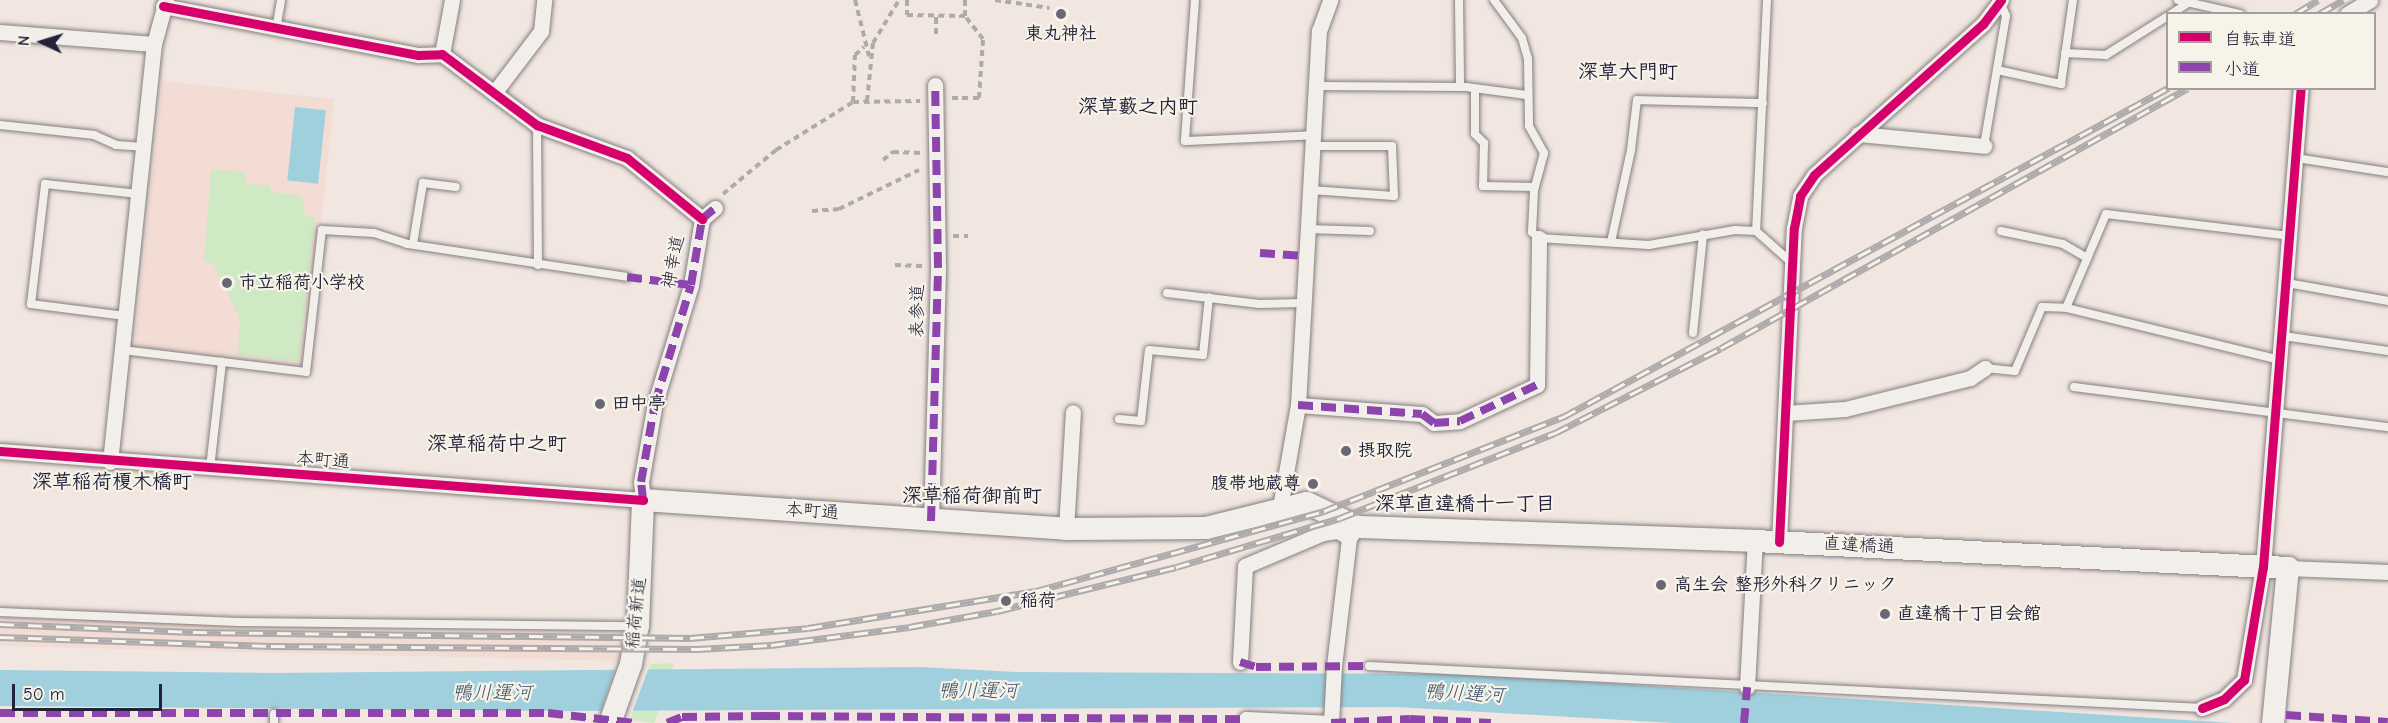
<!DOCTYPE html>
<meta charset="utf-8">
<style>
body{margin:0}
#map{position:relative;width:2388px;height:723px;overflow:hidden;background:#f1e6e0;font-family:"Comic Neue","Klee One",sans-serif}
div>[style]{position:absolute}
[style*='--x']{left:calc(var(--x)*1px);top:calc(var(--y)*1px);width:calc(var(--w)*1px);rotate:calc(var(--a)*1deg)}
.built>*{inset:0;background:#f2dcd3;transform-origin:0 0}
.green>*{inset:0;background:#cfe9c4}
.water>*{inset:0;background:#a0d0de;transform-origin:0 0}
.pier>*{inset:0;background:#f1e6e0}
.path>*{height:4px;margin-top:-2px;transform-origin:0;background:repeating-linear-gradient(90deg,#adaaab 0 6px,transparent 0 10.5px)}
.roads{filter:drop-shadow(0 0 2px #847f81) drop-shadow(0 0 2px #847f81)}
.lane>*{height:8px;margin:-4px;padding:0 4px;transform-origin:4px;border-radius:4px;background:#f2efeb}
.street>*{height:15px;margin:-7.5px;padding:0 7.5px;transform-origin:7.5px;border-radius:7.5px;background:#f2efeb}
.secondary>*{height:22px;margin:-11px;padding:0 11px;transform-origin:11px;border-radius:11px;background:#f2efeb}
.rail>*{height:7px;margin-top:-3.5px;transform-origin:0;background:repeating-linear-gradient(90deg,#f7f3e8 0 14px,#adaaab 0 28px);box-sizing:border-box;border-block:2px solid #adaaab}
.quiet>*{height:8px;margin-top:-4px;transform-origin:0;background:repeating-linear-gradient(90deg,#8e44ad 0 15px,transparent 0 23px)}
.cycleway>*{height:9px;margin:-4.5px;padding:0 4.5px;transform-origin:4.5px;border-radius:4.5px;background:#d6006c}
.dots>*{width:16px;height:16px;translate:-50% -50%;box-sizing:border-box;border:3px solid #f7f3e8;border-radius:50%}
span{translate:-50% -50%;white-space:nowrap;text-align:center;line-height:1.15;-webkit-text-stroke:4.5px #f7f3e8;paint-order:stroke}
.poi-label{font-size:18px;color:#22223b;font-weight:700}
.left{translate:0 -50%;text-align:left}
.right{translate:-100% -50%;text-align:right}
.street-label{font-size:18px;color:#22223b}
.neighbourhood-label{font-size:20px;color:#22223b;font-weight:700}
.water-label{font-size:20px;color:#3d546c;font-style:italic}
.legend{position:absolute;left:2166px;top:12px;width:210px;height:78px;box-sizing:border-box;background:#f7f3e8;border:2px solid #a29fa3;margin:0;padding:8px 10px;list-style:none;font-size:18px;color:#22223b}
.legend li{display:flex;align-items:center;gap:12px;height:30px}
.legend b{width:30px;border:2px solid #a29fa3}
.north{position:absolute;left:12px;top:12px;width:60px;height:60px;-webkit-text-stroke:4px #f7f3e8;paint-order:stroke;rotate:274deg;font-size:16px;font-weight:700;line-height:24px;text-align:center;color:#22223b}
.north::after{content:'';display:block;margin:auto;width:21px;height:27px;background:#22223b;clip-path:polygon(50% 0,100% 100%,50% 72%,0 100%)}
.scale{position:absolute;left:12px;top:684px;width:150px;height:27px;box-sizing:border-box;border:3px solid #22223b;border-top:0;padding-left:8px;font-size:18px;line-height:21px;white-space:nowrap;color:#22223b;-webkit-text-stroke:4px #f7f3e8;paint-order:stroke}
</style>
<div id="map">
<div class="built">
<i style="left:162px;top:81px;width:173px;height:269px;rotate:6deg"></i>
<i style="clip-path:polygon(0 617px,418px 631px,626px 632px,619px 661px,0 646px)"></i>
</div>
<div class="green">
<i style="clip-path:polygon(211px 169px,246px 172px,245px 183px,271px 186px,271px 192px,302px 196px,305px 216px,315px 217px,299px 362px,238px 355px,240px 319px,214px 265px,204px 261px)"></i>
<i style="clip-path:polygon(674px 663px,654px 723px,630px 720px,651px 664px)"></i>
</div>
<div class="water">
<i style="left:295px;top:107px;width:31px;height:74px;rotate:6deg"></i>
<i style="clip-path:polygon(919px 667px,1016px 672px,1463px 674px,2232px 723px,1673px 723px,1397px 707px,572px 711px,0 706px,0 670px,272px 673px)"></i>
</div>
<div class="pier">
<i style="clip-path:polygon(616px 667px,649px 667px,632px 713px,600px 714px)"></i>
</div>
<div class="path">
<i style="--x:855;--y:0;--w:58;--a:76"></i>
<i style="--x:907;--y:0;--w:15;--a:90"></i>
<i style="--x:907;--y:15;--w:58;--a:1"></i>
<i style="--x:965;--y:16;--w:16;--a:-90"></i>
<i style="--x:995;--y:0;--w:55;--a:8.4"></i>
<i style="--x:936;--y:34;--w:18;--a:-90"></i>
<i style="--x:952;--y:98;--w:27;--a:0"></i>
<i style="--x:979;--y:98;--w:59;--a:-86.1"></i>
<i style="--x:983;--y:39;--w:29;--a:-128"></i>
<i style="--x:867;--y:101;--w:58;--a:-84.1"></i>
<i style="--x:873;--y:43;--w:50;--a:-58.8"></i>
<i style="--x:853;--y:102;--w:47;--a:-87.6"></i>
<i style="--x:855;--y:55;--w:12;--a:-42"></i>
<i style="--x:883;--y:160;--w:13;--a:-39"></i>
<i style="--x:893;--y:152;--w:29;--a:2"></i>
<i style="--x:723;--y:194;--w:69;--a:-39.7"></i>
<i style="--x:776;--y:150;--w:91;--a:-31.9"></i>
<i style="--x:853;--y:102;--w:67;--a:-0.9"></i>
<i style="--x:812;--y:211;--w:27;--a:-4"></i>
<i style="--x:839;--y:209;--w:89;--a:-26"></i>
<i style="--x:953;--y:236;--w:15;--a:0"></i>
<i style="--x:895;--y:265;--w:27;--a:2"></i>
</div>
<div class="roads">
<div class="lane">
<i style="--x:1195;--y:0;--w:141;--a:94.1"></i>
<i style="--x:1185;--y:141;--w:130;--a:-2.6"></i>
<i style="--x:1459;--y:0;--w:87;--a:89.3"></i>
<i style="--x:1494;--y:0;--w:47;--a:53.6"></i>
<i style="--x:1522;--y:38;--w:22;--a:74"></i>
<i style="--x:1528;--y:59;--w:67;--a:89.1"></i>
<i style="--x:1529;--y:126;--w:31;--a:61"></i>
<i style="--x:1544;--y:153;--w:39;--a:105"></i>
<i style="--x:1534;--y:191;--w:41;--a:92.8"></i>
<i style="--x:1532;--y:232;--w:9;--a:41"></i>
<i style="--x:1539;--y:238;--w:110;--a:3.6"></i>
<i style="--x:1649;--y:245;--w:87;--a:-9.9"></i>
<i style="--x:1735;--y:230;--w:21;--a:3"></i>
<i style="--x:1767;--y:0;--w:231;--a:92.7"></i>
<i style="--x:1756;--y:231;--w:47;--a:41.5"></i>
<i style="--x:2178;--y:0;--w:64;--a:12.7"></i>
<i style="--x:2171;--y:14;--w:20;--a:-33"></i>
<i style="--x:276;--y:29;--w:29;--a:-80"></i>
<i style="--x:2065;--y:53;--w:41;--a:2.8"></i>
<i style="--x:2106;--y:55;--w:73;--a:-32.2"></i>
<i style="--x:1997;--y:70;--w:66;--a:12.3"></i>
<i style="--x:2061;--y:84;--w:85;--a:-81.9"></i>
<i style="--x:1316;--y:86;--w:150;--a:0.4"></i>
<i style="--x:1466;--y:87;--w:61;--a:7.6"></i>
<i style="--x:1475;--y:90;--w:44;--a:90"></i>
<i style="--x:1475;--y:134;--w:13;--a:45"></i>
<i style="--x:1484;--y:143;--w:43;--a:91.3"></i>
<i style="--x:1483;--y:186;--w:52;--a:1.1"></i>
<i style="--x:0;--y:125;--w:95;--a:6.1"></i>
<i style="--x:94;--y:135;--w:24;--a:24"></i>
<i style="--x:116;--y:145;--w:27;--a:4"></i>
<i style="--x:537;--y:125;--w:140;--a:89.6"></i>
<i style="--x:1984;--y:146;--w:132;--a:-80.4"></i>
<i style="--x:2006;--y:16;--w:16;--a:-112"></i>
<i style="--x:2296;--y:158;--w:93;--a:8.7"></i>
<i style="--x:1311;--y:190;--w:83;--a:4.1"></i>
<i style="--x:1394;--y:196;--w:50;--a:-92.3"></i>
<i style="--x:1392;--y:146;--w:77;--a:180"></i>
<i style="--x:1307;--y:229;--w:63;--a:1.8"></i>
<i style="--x:2001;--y:231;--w:63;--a:11.8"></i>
<i style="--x:2063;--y:244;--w:28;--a:30"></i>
<i style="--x:1611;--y:242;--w:94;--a:-77.7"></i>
<i style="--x:1631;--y:150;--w:50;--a:-83.2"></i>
<i style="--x:1637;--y:100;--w:126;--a:1.4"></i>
<i style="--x:413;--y:244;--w:62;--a:-80.7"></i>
<i style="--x:423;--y:183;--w:33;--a:7"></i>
<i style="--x:2287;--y:283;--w:103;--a:10.1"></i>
<i style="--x:1167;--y:293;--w:93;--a:6.8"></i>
<i style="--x:1259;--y:304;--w:44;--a:-1.3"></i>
<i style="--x:125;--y:316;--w:95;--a:-172.7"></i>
<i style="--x:31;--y:304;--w:121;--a:-83.3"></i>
<i style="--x:45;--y:184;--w:94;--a:6.1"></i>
<i style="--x:1693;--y:333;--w:99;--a:-84.2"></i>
<i style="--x:2283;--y:336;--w:106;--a:8.1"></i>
<i style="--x:122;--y:350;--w:185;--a:6.8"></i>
<i style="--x:306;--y:372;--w:143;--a:-83.6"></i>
<i style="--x:322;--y:230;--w:52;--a:3.3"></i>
<i style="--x:374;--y:233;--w:35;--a:18"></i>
<i style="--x:407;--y:244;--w:222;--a:8.5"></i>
<i style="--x:2280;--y:360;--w:220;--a:-166.3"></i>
<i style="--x:2066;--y:308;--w:102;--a:-66.9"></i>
<i style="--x:2106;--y:214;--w:185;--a:6.8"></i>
<i style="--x:1985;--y:368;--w:30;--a:6"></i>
<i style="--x:2015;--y:371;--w:69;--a:-67.1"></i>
<i style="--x:2042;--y:307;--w:24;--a:2"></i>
<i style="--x:2074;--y:387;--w:317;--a:7.3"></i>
<i style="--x:1119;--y:419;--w:22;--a:5"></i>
<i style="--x:1141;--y:421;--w:71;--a:-83.6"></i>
<i style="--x:1149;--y:350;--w:54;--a:5.3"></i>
<i style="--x:1203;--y:355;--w:58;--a:-84.1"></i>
<i style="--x:210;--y:468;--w:107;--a:-83.5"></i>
<i style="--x:0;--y:612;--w:238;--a:2.4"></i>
<i style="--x:238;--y:622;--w:396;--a:0.6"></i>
<i style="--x:1369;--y:666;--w:834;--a:2.89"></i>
<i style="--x:274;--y:723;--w:9;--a:-90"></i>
</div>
<div class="street">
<i style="--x:163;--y:6;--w:260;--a:10.9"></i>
<i style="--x:418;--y:55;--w:24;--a:-2"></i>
<i style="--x:442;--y:54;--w:119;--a:36.8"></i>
<i style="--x:537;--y:125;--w:96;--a:20.1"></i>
<i style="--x:627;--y:158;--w:97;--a:39.1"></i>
<i style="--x:2347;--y:14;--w:27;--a:-31"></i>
<i style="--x:0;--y:32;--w:154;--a:4.5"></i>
<i style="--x:442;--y:54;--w:55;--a:-79.5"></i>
<i style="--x:494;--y:93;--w:78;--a:-52.8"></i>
<i style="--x:541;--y:31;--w:31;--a:-84"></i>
<i style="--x:1858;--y:134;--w:127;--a:5.4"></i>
<i style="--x:1298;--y:405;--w:124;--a:4.2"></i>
<i style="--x:1422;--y:414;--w:15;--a:37"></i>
<i style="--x:1434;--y:423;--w:26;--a:-4"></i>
<i style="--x:1460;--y:421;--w:85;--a:-25.1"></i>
<i style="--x:1537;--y:385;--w:147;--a:-89.2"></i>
<i style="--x:1786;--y:413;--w:59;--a:-3.9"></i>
<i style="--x:1845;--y:409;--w:129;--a:-13.9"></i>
<i style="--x:1970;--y:378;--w:18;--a:-34"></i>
<i style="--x:0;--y:451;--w:645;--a:4.36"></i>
<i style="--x:643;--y:500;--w:18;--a:-96"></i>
<i style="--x:641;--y:482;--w:80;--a:-80"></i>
<i style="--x:655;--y:403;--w:123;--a:-73"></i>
<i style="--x:691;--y:285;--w:67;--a:-80.5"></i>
<i style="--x:702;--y:219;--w:17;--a:-40"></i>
<i style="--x:110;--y:462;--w:420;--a:-84"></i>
<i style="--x:154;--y:44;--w:46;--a:-74.7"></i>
<i style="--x:1280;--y:507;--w:104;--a:-80"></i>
<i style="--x:1298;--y:405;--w:375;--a:-86.8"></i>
<i style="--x:1319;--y:31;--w:33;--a:-70"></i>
<i style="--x:931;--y:521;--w:254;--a:-88.4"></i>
<i style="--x:938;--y:267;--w:182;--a:-90.9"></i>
<i style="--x:1066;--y:529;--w:117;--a:-86.6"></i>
<i style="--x:1779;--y:542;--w:314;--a:-87.3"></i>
<i style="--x:1794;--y:228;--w:33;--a:-79"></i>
<i style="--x:1800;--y:196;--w:25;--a:-56"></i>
<i style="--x:1814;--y:175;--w:227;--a:-41.8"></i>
<i style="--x:1983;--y:24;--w:30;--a:-53"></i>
<i style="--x:2288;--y:568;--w:100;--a:2.3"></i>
<i style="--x:1240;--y:662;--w:96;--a:-87"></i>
<i style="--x:1245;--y:566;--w:85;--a:-22.9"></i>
<i style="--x:1323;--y:533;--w:15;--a:-8"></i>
<i style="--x:1338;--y:531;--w:13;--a:32"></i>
<i style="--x:1747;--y:687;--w:146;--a:-86.9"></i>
<i style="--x:2202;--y:708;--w:24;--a:-22"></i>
<i style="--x:2224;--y:699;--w:28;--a:-44"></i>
<i style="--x:2244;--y:680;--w:115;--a:-80.5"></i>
<i style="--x:2263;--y:567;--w:481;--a:-85.5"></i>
<i style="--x:1245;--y:723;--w:4;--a:-76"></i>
<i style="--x:1246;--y:719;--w:85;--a:2.7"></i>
<i style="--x:1331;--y:723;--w:57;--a:-87"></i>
<i style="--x:1334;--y:666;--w:129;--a:-83.3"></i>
<i style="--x:1349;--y:538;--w:14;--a:-54"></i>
</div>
<div class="secondary">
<i style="--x:610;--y:723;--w:63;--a:-70.4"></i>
<i style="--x:631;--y:664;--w:39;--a:-80"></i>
<i style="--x:638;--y:626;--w:126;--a:-87.7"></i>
<i style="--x:643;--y:500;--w:424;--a:3.9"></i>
<i style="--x:1066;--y:529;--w:140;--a:-0.4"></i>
<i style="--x:1206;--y:528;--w:104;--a:-13.9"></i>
<i style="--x:1307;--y:503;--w:55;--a:25.6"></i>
<i style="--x:1357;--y:527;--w:398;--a:2"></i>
<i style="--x:1755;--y:541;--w:534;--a:2.9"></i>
<i style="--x:2288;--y:568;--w:156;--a:95.5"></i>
</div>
</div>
<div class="rail">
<i style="--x:2295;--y:14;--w:27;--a:-31"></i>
<i style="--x:2319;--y:14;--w:28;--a:-30"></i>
<i style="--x:0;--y:624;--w:193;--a:2.4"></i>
<i style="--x:193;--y:632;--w:497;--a:0.7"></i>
<i style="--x:690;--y:638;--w:118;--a:-4.8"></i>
<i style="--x:808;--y:628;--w:231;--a:-9.2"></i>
<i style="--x:1036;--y:591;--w:299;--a:-15.5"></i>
<i style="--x:1324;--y:511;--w:257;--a:-21.5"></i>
<i style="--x:1563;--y:417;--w:689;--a:-28.54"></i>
<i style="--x:0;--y:637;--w:271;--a:1.9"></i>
<i style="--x:271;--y:646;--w:426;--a:0.4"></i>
<i style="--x:697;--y:649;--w:74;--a:-3.1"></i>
<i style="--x:771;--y:645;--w:139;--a:-7.4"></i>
<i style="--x:909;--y:627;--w:89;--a:-10.3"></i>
<i style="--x:997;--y:611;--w:184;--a:-13.8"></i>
<i style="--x:1176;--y:567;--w:171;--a:-16.6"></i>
<i style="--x:1340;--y:518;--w:231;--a:-21.6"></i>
<i style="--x:1555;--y:433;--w:186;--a:-27.1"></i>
<i style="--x:1721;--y:348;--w:534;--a:-29.11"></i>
</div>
<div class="quiet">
<i style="--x:1260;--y:253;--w:45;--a:3.8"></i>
<i style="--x:627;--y:277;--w:64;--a:7.1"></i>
<i style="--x:1298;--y:405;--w:124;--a:4.2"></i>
<i style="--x:1422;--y:414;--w:15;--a:37"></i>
<i style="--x:1434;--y:423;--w:26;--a:-4"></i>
<i style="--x:1460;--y:421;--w:85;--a:-25.1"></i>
<i style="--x:643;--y:500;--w:18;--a:-96"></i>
<i style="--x:641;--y:482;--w:80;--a:-80"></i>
<i style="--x:655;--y:403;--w:123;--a:-73"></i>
<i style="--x:691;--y:285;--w:67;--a:-80.5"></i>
<i style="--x:702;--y:219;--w:17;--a:-40"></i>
<i style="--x:931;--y:521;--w:254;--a:-88.4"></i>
<i style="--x:938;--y:267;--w:182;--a:-90.9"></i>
<i style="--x:1240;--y:662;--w:17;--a:17"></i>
<i style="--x:1256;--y:667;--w:113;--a:-0.5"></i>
<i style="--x:0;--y:713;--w:548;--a:0"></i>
<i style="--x:548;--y:713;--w:87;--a:6.6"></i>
<i style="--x:2286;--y:715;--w:102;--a:3.9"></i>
<i style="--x:667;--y:723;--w:16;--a:-22"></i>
<i style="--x:682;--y:717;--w:83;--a:-0.7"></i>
<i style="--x:765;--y:716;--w:481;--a:0.4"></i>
<i style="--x:1331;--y:723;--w:79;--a:-2.9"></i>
<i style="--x:1410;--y:719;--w:81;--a:2.8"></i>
<i style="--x:1744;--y:723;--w:36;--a:-85"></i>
</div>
<div class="cycleway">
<i style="--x:163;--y:6;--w:260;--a:10.9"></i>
<i style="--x:418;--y:55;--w:24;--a:-2"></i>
<i style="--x:442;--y:54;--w:119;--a:36.8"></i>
<i style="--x:537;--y:125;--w:96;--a:20.1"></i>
<i style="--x:627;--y:158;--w:97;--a:39.1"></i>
<i style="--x:0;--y:451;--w:645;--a:4.36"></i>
<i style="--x:1779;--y:542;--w:314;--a:-87.3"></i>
<i style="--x:1794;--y:228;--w:33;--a:-79"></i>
<i style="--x:1800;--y:196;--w:25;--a:-56"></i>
<i style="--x:1814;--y:175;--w:227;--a:-41.8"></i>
<i style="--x:1983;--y:24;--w:30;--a:-53"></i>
<i style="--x:2202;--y:708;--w:24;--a:-22"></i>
<i style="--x:2224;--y:699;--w:28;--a:-44"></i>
<i style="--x:2244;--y:680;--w:115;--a:-80.5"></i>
<i style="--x:2263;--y:567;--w:481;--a:-85.5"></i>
</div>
<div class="dots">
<i style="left:1061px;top:14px;background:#6a6775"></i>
<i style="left:227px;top:283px;background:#6a6775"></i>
<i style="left:600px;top:404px;background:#6a6775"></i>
<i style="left:1346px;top:451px;background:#6a6775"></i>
<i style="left:1313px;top:484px;background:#6a6775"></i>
<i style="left:1661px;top:585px;background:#6a6775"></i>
<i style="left:1006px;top:601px;background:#6a6775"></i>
<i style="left:1885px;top:614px;background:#6a6775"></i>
</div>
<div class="poi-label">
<span style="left:1061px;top:34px">東丸神社</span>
<span class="left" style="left:239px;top:283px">市立稲荷小学校</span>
<span class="left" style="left:612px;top:404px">田中亭</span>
<span class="left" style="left:1358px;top:451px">摂取院</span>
<span class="right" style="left:1301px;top:484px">腹帯地蔵尊</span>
<span class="left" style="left:1674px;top:585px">高生会 整形外科クリニック</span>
<span class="left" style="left:1020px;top:601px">稲荷</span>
<span class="left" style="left:1897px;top:614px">直違橋十丁目会館</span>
</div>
<div class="street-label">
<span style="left:674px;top:262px;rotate:-79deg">神幸道</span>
<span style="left:918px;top:311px;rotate:-89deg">表参道</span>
<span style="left:323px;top:461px;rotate:4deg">本町通</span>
<span style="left:812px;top:512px;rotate:4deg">本町通</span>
<span style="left:1859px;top:546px;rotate:3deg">直違橋通</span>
<span style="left:637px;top:613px;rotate:-84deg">稲荷新道</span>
</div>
<div class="neighbourhood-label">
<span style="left:1628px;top:71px">深草大門町</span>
<span style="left:1138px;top:106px">深草藪之内町</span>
<span style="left:497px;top:443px">深草稲荷中之町</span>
<span style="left:112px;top:481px">深草稲荷榎木橋町</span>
<span style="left:972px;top:495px">深草稲荷御前町</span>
<span style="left:1465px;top:503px">深草直違橋十一丁目</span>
</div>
<div class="water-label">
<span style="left:978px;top:690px">鴨川運河</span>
<span style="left:492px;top:692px">鴨川運河</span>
<span style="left:1464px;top:693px;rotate:3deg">鴨川運河</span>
</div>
<ul class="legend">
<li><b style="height:8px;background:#d6006c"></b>自転車道</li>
<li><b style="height:8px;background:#8e44ad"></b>小道</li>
</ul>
<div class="north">N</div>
<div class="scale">50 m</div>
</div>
